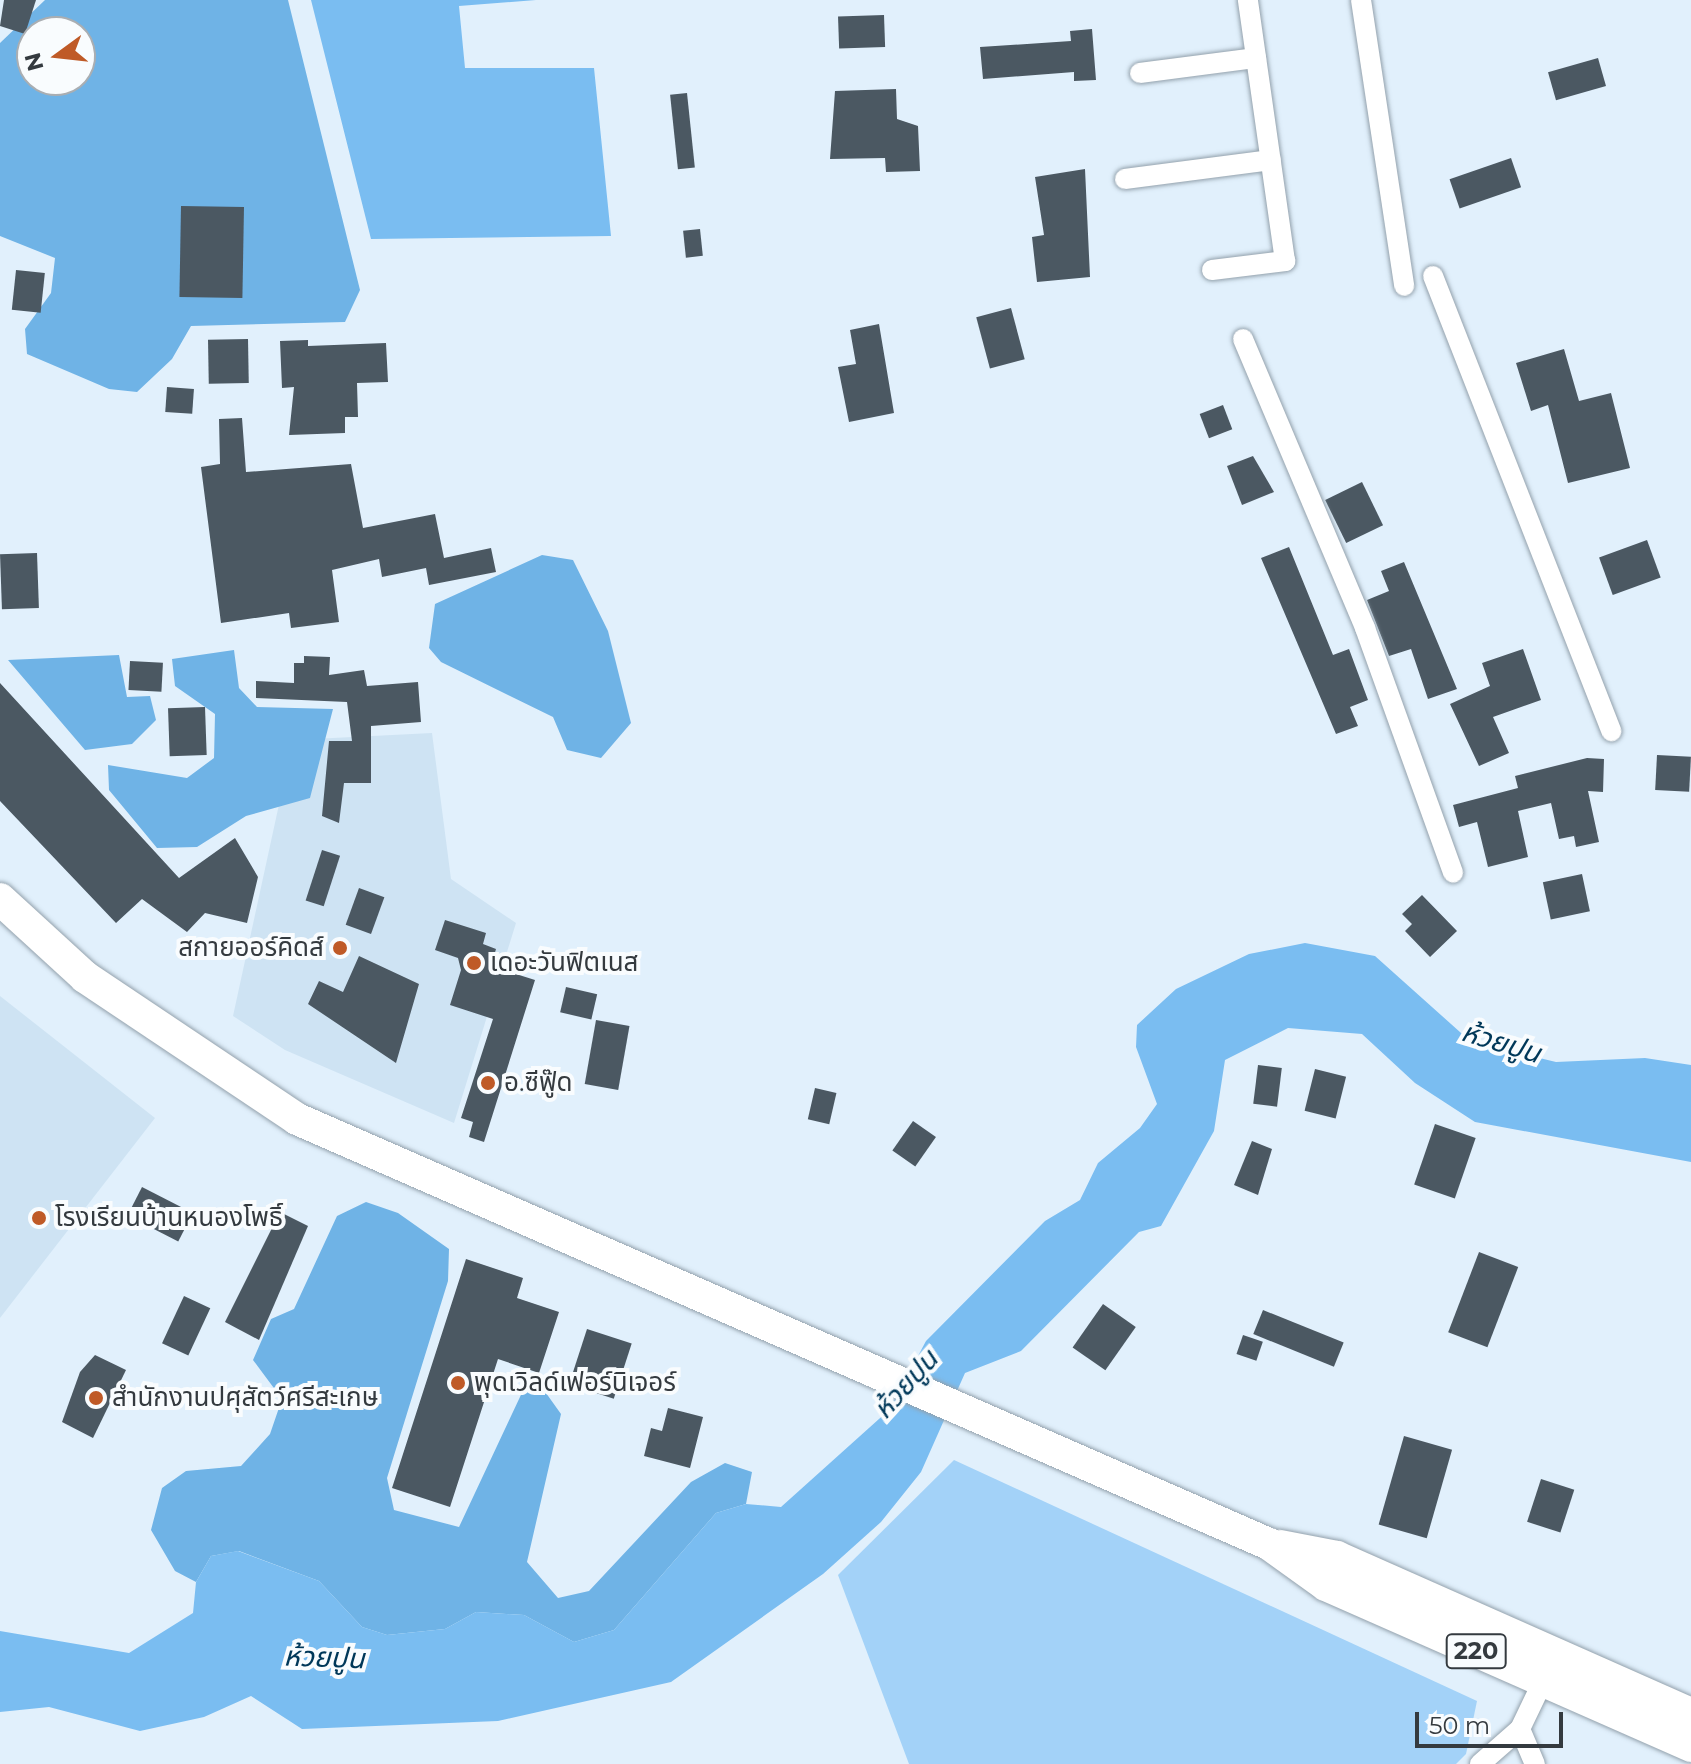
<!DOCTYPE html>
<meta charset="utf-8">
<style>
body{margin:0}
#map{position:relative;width:1691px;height:1764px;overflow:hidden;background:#e1f0fc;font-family:Montserrat,"Noto Sans Thai",sans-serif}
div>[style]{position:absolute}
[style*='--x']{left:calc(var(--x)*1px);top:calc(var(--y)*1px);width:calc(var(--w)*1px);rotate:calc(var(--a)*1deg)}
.built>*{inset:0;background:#cee3f3}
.green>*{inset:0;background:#a3d2f8}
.forest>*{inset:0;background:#6fb3e6}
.water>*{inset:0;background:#7abdf1}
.building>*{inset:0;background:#4b5862;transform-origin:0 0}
.roads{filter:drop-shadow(0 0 2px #93a1ac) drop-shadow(0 0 2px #93a1ac)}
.street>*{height:20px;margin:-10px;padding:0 10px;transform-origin:10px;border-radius:10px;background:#fff}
.primary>*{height:32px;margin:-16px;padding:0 16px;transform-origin:16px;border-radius:16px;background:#fff}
.dots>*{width:22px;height:22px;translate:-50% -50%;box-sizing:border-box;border:4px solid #f9fcfe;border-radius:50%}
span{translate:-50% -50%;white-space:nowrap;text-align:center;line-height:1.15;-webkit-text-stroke:8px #f9fcfe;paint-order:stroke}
.shield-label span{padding:2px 6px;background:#f9fcfe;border:2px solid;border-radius:6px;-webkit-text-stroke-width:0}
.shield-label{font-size:24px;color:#343a3f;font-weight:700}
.poi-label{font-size:26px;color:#343a3f}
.right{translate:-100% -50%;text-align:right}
.left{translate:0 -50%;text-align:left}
.water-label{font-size:28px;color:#003859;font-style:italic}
.north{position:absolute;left:16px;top:16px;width:80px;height:80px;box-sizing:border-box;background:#f9fcfe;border:2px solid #aaaeb2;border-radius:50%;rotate:255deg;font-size:22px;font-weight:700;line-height:32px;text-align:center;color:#343a3f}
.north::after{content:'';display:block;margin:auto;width:28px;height:36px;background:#bf5a27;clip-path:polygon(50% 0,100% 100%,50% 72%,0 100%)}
.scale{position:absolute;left:1415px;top:1712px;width:148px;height:36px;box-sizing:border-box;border:4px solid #343a3f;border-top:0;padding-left:10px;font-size:24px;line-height:28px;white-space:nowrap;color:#343a3f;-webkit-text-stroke:6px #f9fcfe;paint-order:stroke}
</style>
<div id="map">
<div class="built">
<i style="clip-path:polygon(432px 733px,451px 879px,516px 923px,454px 1123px,285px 1050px,233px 1016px,293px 740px)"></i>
<i style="clip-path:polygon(0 996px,155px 1118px,0 1318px)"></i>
</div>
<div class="green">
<i style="clip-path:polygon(954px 1460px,1477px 1701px,1466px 1754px,1456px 1764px,909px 1764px,838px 1575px)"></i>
</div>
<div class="forest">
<i style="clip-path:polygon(evenodd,45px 0,288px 0,360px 290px,345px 322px,191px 326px,172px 359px,137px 392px,109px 389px,27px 354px,25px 329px,51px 293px,55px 258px,0 236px,0 43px,45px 0,32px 32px,80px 32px,80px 80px,32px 80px,32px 32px)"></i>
<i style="clip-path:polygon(542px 555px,573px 560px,608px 631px,631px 723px,601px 758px,567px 750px,553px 717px,441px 662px,429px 648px,435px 604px)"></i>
<i style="clip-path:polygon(234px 650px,239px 688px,257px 707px,333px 709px,310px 798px,246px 816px,197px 847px,157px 848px,109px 790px,108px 765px,187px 778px,214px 758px,215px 714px,175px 686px,172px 659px)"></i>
<i style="clip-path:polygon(119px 655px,127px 697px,150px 696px,156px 720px,132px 744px,85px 750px,8px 660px)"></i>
<i style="clip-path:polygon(366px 1202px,398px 1213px,449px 1249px,448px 1281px,387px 1478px,394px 1510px,459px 1527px,527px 1382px,536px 1379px,561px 1414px,527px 1562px,558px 1598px,589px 1591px,691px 1482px,725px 1463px,752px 1472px,746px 1504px,716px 1513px,614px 1630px,574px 1642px,524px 1615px,476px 1612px,445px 1629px,387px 1635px,362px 1627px,319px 1581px,239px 1551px,211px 1556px,196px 1582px,175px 1571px,151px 1530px,162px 1488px,186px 1471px,241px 1466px,270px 1434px,282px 1399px,253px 1360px,271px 1319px,294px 1309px,337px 1216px)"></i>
</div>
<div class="water">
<i style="clip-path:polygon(311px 0,536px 0,459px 6px,465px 68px,594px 68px,611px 236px,371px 239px)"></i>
<i style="clip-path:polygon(1305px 943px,1375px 956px,1470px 1041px,1556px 1062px,1645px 1058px,1691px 1065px,1691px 1162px,1475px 1122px,1415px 1083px,1362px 1034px,1288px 1028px,1225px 1060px,1214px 1131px,1161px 1226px,1139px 1232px,1021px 1351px,965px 1373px,921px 1472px,881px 1522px,823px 1574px,671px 1682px,498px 1721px,302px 1729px,251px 1696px,204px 1717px,140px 1731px,49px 1707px,0 1712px,0 1631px,129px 1653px,193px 1613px,196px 1582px,211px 1556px,238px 1551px,319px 1581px,362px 1627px,387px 1635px,445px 1629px,476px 1612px,524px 1615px,574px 1642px,614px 1630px,716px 1513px,746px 1504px,781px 1507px,889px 1410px,926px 1341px,1045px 1221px,1080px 1200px,1098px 1163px,1140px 1128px,1157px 1104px,1136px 1047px,1137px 1025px,1176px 989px,1249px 954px)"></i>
</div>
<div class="building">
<i style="clip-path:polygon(4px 0,36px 0,25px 34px,0 26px)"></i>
<i style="left:884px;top:15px;width:32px;height:46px;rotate:88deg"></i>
<i style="clip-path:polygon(1092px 29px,1096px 80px,1074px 81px,1074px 72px,983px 79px,980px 47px,1071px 41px,1070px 31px)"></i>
<i style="left:1598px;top:58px;width:29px;height:52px;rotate:74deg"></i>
<i style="clip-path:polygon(896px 89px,897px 119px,918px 126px,920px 171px,886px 172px,885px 158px,830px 159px,835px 91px)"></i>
<i style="left:687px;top:93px;width:75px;height:17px;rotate:84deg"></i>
<i style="left:1511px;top:158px;width:31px;height:65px;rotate:71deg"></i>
<i style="clip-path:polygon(1085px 169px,1090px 277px,1037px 282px,1032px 237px,1044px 235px,1035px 177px)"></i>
<i style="left:181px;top:206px;width:63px;height:91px;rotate:1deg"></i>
<i style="left:700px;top:229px;width:27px;height:17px;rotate:84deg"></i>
<i style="left:16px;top:270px;width:29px;height:40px;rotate:6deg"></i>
<i style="left:1011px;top:308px;width:53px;height:36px;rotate:75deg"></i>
<i style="clip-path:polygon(879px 324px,894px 413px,849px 422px,838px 367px,856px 364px,850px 330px)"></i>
<i style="left:248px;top:339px;width:44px;height:40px;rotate:89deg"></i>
<i style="clip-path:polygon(308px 340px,308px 346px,386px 343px,388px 382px,357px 383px,358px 417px,345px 417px,345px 433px,289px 435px,294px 387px,282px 388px,280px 341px)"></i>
<i style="clip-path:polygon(1564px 349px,1579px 401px,1611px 393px,1630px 468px,1568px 483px,1548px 405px,1531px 411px,1516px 363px)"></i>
<i style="left:167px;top:387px;width:27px;height:25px;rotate:4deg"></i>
<i style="left:1223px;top:405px;width:26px;height:25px;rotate:69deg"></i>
<i style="clip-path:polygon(242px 418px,246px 472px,351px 464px,363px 528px,435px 514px,444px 558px,491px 548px,496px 572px,429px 585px,426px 568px,382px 577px,379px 559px,332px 570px,339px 622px,291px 628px,289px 613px,221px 623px,201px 467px,220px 464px,219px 419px)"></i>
<i style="clip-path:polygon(1253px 456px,1274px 492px,1242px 505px,1227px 466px)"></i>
<i style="left:1362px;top:482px;width:48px;height:41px;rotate:64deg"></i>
<i style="left:1647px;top:540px;width:40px;height:51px;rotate:70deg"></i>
<i style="clip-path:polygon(1289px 547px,1333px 655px,1349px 649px,1368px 700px,1350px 707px,1358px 726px,1336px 734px,1261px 558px)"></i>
<i style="left:37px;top:553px;width:55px;height:37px;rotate:88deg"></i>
<i style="clip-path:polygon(1404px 562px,1457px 689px,1428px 699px,1411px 649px,1389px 656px,1367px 600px,1389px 591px,1381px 571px)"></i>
<i style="clip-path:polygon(1523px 649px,1541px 700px,1493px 717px,1509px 753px,1479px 766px,1450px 704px,1490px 686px,1482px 663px)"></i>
<i style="clip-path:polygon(304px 656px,330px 657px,329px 675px,364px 670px,367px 686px,418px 682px,421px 722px,371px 726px,371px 783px,344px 783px,339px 823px,322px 816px,329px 741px,352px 741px,347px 702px,256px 698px,256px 681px,294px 683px,294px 663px,304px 663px)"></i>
<i style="left:130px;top:661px;width:33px;height:29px;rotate:3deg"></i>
<i style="clip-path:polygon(0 683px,179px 878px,235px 838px,258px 877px,247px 923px,205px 913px,187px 932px,142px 899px,116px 923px,0 801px)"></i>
<i style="left:205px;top:707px;width:48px;height:37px;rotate:88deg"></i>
<i style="left:1657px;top:755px;width:34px;height:35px;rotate:3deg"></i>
<i style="clip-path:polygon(1587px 758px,1604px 759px,1603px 792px,1588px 791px,1599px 842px,1576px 847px,1574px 836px,1559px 839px,1551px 803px,1518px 811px,1528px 857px,1488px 867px,1477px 822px,1459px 827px,1453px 805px,1518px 788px,1515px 776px)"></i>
<i style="left:322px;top:850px;width:19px;height:53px;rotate:18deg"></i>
<i style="left:1582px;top:874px;width:38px;height:40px;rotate:78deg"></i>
<i style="left:359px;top:888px;width:27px;height:39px;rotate:20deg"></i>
<i style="clip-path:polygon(1422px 895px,1457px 931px,1430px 957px,1405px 931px,1412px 924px,1402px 914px)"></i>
<i style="clip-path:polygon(445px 920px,486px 933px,483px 944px,496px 949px,491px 966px,535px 980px,484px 1142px,469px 1137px,473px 1122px,461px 1118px,493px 1019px,450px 1005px,461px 970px,458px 958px,435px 950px)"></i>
<i style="clip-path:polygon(359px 956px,419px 984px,396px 1063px,308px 1004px,319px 981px,343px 992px)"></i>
<i style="left:566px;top:987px;width:32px;height:26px;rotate:13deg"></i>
<i style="left:596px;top:1020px;width:34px;height:65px;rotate:10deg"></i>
<i style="left:1258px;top:1065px;width:24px;height:39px;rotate:7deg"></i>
<i style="left:1315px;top:1069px;width:32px;height:43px;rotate:14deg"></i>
<i style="left:815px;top:1088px;width:22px;height:32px;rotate:13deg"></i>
<i style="left:913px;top:1121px;width:28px;height:36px;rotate:35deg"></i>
<i style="left:1435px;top:1124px;width:43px;height:64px;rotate:19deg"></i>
<i style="clip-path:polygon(1252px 1141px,1272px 1149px,1258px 1195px,1234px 1185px)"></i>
<i style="left:142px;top:1187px;width:57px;height:32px;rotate:27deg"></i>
<i style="clip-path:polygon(280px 1212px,308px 1226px,259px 1340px,225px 1322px)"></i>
<i style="left:1479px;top:1252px;width:42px;height:86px;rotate:21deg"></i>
<i style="clip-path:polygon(466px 1259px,523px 1278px,517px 1298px,559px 1312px,539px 1373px,498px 1359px,450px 1507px,392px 1488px)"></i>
<i style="left:184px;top:1296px;width:29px;height:52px;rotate:25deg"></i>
<i style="left:1103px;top:1304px;width:40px;height:53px;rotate:35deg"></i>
<i style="left:1263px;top:1310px;width:87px;height:26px;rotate:22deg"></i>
<i style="left:587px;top:1329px;width:47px;height:58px;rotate:18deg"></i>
<i style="left:1243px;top:1335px;width:21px;height:20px;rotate:19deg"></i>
<i style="clip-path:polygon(95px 1355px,126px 1370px,93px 1438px,62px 1422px,80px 1372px)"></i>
<i style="clip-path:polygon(668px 1408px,703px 1417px,690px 1468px,644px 1456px,651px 1428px,662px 1431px)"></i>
<i style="left:1404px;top:1436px;width:50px;height:92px;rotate:16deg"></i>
<i style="left:1541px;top:1479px;width:35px;height:45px;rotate:18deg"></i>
</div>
<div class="roads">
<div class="street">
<i style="--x:1361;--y:0;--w:289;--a:81.4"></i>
<i style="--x:1140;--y:73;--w:117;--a:-7.4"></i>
<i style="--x:1125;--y:179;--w:147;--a:-7.4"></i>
<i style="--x:1212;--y:270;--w:74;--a:-7"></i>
<i style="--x:1285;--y:261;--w:264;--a:-98.1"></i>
<i style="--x:1433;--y:276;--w:489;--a:68.6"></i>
<i style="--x:1243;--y:339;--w:314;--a:67.1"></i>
<i style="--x:1365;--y:628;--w:260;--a:70.2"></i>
<i style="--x:1520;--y:1729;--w:38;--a:67"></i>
<i style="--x:1480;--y:1764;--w:53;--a:-41.2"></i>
<i style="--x:1520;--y:1729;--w:53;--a:-64.4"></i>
</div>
<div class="primary">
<i style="--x:0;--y:899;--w:115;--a:42.5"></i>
<i style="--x:85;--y:977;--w:255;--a:33.8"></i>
<i style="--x:297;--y:1119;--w:1061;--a:23.62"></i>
<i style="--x:1269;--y:1544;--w:70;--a:35.7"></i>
<i style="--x:1326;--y:1585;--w:399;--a:23.8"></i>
<i style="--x:1280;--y:1546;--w:58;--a:10.9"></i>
<i style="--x:1337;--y:1557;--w:387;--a:23.9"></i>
</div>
</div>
<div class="dots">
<i style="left:340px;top:948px;background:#bf5a27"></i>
<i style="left:474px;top:963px;background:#bf5a27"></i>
<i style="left:488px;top:1083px;background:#bf5a27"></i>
<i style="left:39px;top:1218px;background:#bf5a27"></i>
<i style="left:458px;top:1383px;background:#bf5a27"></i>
<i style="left:96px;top:1398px;background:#bf5a27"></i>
</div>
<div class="shield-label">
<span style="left:1476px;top:1651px">220</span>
</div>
<div class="poi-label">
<span class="right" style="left:324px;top:948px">สกายออร์คิดส์</span>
<span class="left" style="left:490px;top:963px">เดอะวันฟิตเนส</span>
<span class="left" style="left:504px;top:1083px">อ.ซีฟู๊ด</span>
<span class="left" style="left:55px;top:1218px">โรงเรียนบ้านหนองโพธิ์</span>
<span class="left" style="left:474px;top:1383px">พุดเวิลด์เฟอร์นิเจอร์</span>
<span class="left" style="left:112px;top:1398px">สำนักงานปศุสัตว์ศรีสะเกษ</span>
</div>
<div class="water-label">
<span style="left:1501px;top:1042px;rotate:17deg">ห้วยปูน</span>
<span style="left:905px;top:1384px;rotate:-48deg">ห้วยปูน</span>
<span style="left:324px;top:1657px;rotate:2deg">ห้วยปูน</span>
</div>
<div class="north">N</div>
<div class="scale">50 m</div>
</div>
